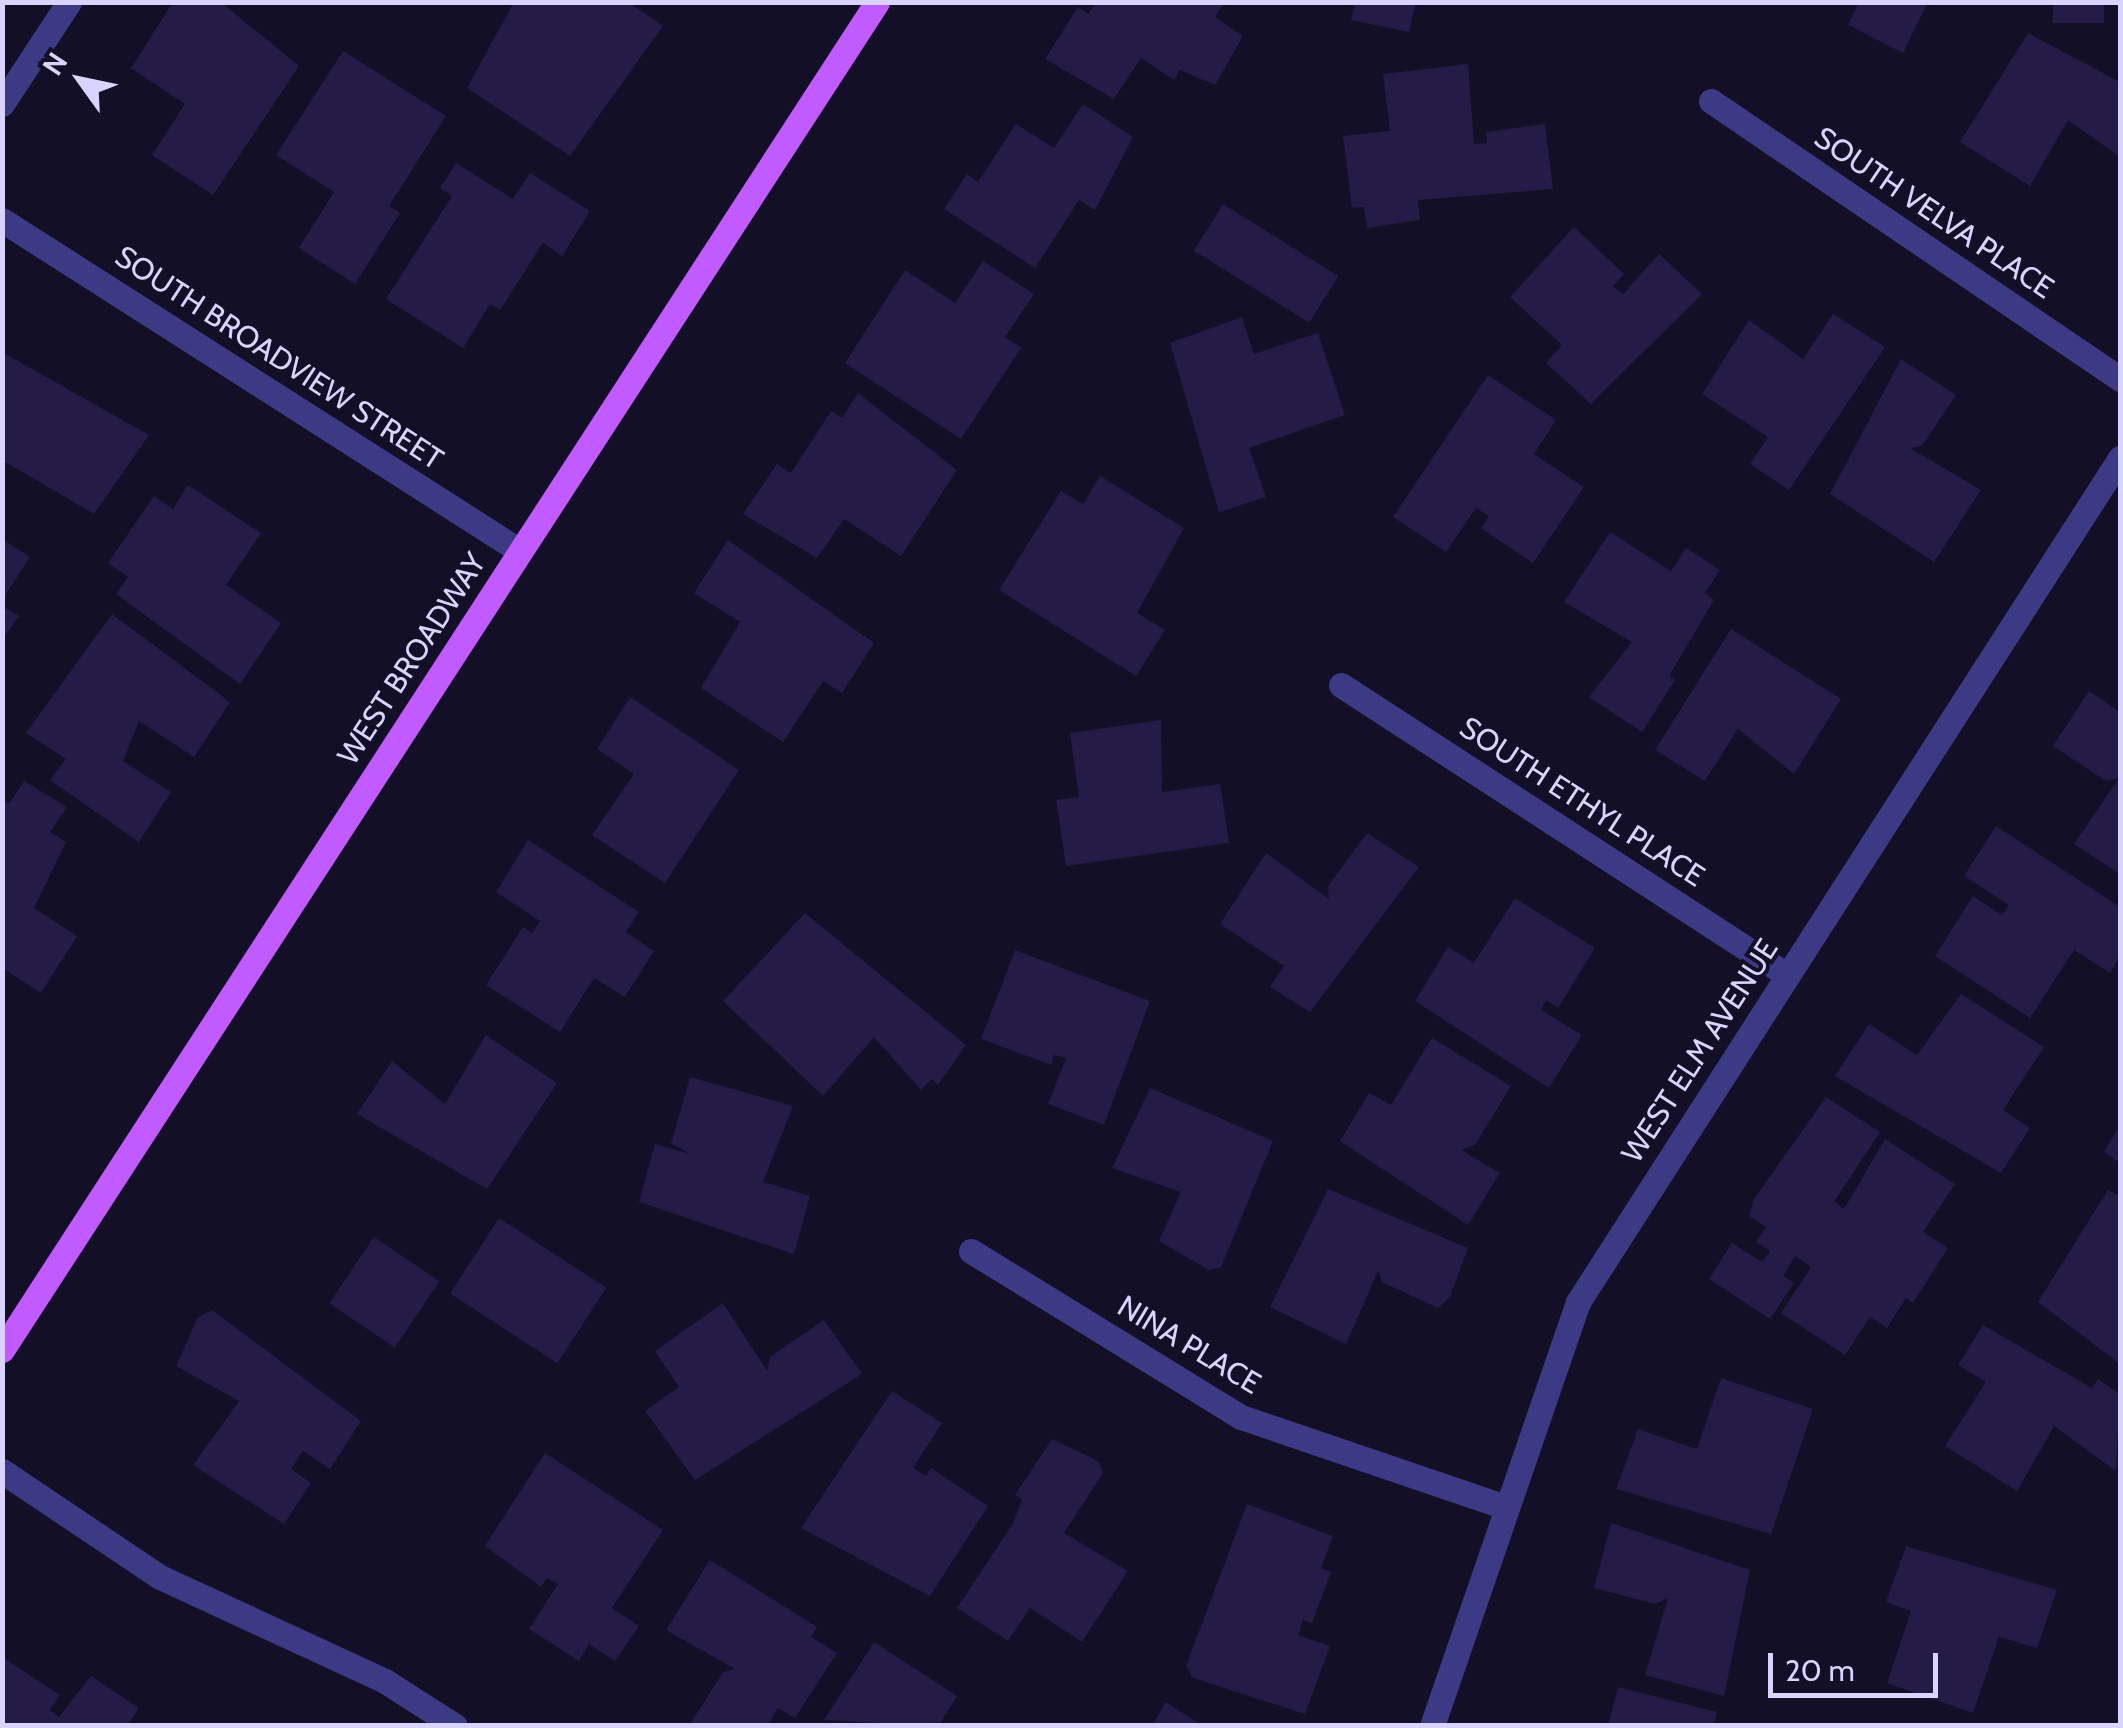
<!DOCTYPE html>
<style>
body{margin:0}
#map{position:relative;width:2123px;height:1728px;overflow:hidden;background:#130f26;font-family:Cabin,sans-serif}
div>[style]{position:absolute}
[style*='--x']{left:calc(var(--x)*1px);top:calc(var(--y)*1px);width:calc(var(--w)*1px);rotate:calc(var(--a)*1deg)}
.building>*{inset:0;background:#241b47;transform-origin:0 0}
.minor>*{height:25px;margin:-12.5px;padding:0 12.5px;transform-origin:12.5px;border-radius:12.5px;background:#3d3a85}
.major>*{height:25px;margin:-12.5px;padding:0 12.5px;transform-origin:12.5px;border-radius:12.5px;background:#c25bff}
span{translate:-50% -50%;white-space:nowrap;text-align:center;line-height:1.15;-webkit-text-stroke:8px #130f26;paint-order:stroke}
.street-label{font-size:30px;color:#d9d4ff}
.frame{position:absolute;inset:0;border:5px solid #d9d4ff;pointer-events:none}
.north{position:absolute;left:30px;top:30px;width:100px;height:100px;-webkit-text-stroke:8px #130f26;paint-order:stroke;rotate:303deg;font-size:28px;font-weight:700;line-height:40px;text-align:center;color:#d9d4ff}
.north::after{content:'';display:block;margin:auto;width:35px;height:45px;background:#d9d4ff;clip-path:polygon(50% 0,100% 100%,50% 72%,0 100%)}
.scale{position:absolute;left:1768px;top:1653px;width:170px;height:45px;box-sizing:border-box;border:5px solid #d9d4ff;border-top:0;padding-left:12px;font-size:30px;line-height:35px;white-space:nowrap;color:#d9d4ff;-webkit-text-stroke:8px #130f26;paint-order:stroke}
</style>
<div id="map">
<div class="building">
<i style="clip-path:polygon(173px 2px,221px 2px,299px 66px,213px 195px,152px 155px,185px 104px,131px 68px)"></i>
<i style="clip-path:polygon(514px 2px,628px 2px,663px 26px,570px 156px,467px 88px)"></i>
<i style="clip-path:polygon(1096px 2px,1224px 2px,1215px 17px,1243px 36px,1215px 85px,1180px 70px,1174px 80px,1141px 58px,1114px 99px,1045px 59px,1078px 7px,1088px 14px)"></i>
<i style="clip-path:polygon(1355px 2px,1416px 2px,1409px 32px,1351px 20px)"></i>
<i style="clip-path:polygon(1859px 2px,1928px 2px,1903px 53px,1848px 25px)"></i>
<i style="left:2053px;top:2px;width:51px;height:21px"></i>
<i style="clip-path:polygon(2028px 33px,2120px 82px,2120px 157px,2068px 120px,2030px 186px,1960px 142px)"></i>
<i style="clip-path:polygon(343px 51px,446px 116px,389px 206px,400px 213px,355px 284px,299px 248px,334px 192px,276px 155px)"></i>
<i style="clip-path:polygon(1468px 64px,1474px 144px,1487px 143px,1486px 132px,1545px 124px,1553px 189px,1418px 200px,1420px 220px,1367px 228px,1364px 207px,1352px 208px,1343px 136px,1390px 131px,1383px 74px)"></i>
<i style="clip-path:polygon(1083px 104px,1133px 137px,1095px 210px,1079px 200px,1035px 268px,944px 209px,967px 174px,978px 182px,1016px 124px,1054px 148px)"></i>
<i style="clip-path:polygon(456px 163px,513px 199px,530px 173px,590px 211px,562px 256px,543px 243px,500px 310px,490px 304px,463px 348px,386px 299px,452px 196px,440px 188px)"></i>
<i style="left:1223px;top:204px;width:136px;height:55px;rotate:32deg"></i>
<i style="clip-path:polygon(1574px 227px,1624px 274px,1613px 286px,1623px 294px,1659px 254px,1702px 294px,1591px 404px,1546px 363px,1562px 345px,1510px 297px)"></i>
<i style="clip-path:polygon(983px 261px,1034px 294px,1005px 337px,1021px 348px,961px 439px,845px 363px,905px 270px,955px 303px)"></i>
<i style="clip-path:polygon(1833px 314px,1885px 347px,1789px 490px,1750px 464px,1768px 437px,1702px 394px,1749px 320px,1803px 359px)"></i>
<i style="clip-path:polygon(1242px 317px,1254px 354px,1318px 333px,1345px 415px,1249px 448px,1266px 497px,1219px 512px,1170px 343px)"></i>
<i style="clip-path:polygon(2px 352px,149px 435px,94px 514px,2px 460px)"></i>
<i style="clip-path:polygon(1901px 359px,1956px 395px,1922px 446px,1910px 448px,1981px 490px,1934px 562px,1830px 494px)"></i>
<i style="clip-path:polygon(1488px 375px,1556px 420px,1534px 454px,1584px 487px,1533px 563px,1481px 528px,1489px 516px,1476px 508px,1446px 552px,1393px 517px)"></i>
<i style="clip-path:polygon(858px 393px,957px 470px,901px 556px,844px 519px,817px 558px,743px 514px,777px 464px,791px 473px,831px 411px,842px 418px)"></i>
<i style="clip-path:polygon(1100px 476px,1184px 528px,1137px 613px,1165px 630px,1136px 676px,999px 590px,1061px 491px,1083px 504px)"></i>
<i style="clip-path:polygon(188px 485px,261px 533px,226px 585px,281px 623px,240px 684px,116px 594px,128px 577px,108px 563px,154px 496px,173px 509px)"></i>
<i style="clip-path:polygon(1610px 532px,1671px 571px,1686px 548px,1720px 570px,1705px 593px,1714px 600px,1669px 676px,1675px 680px,1642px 732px,1589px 697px,1632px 642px,1564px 602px)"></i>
<i style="clip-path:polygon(2px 539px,30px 557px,2px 600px)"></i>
<i style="clip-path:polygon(728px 540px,874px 643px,842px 693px,823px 681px,783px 742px,701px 688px,740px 622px,694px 593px)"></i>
<i style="clip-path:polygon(2px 606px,19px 616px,2px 640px)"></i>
<i style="clip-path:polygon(112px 614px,230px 702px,194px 757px,139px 721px,123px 761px,171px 792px,139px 842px,50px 780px,66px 759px,26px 733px)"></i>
<i style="clip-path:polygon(1731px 629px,1841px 699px,1794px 774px,1738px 729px,1705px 781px,1655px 750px)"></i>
<i style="clip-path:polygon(2089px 691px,2120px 712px,2120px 874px,2074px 844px,2119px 778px,2106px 781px,2053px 746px)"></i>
<i style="clip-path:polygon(630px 697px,739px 770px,665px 883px,592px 835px,634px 774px,597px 749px)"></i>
<i style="clip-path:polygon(1161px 720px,1162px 792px,1220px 784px,1229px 843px,1066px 866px,1056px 800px,1079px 797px,1070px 733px)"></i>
<i style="clip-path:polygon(24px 781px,67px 807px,50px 832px,66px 842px,34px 908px,77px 936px,41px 993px,2px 968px,2px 800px,9px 804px)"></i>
<i style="clip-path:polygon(1996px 826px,2120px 907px,2120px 956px,2110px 973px,2074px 950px,2030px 1018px,1935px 956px,1973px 896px,2002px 915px,2009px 905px,1964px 876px)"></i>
<i style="clip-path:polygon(1367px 833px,1419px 867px,1310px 1012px,1270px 987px,1284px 966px,1220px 924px,1266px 853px,1329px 899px,1328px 886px)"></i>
<i style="clip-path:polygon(528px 840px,639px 912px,626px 932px,654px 951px,625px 997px,594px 978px,560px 1032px,486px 985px,523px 927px,532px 933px,540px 921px,496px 892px)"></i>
<i style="clip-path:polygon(1515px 898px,1595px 948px,1558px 1008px,1546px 1000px,1541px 1010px,1582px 1035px,1549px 1088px,1415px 1001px,1448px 947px,1474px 963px)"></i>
<i style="clip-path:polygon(805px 913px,966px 1045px,938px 1085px,932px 1079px,921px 1090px,874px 1037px,823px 1096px,723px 1001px)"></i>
<i style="clip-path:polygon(1015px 950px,1150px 1001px,1104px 1125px,1048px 1104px,1066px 1058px,1054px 1055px,1051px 1065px,981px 1039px)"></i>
<i style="clip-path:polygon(1961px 994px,2044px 1047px,2003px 1110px,2030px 1128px,2001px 1173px,1835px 1076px,1869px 1024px,1917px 1055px)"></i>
<i style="clip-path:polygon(486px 1035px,557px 1083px,487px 1189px,357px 1114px,392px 1061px,445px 1104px)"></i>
<i style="clip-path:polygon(1432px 1038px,1511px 1086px,1475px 1145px,1461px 1150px,1500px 1173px,1468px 1225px,1340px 1141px,1369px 1093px,1391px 1105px)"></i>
<i style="clip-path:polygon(690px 1077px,793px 1106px,763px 1182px,810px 1196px,794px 1254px,639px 1202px,655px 1144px,691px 1154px,671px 1144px)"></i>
<i style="clip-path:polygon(1150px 1088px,1273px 1141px,1221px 1267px,1209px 1270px,1159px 1241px,1181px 1192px,1112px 1168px)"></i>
<i style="clip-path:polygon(1826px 1097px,1880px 1132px,1834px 1202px,1844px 1209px,1885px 1139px,1955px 1184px,1923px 1232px,1948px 1248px,1913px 1303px,1906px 1298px,1887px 1328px,1870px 1317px,1845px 1355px,1781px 1313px,1811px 1267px,1795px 1256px,1783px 1276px,1794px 1283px,1770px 1319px,1709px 1279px,1732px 1243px,1762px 1262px,1770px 1251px,1756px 1242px,1766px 1227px,1749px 1216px,1754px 1199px)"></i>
<i style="clip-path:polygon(2120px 1125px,2120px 1163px,2104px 1152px)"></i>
<i style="clip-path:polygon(1328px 1189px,1468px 1248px,1450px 1297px,1438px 1308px,1382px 1282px,1378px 1271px,1346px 1344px,1270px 1307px)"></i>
<i style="clip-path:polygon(2108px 1190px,2120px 1196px,2120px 1364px,2038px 1302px)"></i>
<i style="left:499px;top:1218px;width:128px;height:90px;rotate:33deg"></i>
<i style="left:374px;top:1237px;width:79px;height:80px;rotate:34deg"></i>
<i style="clip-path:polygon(723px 1303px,767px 1371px,770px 1357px,824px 1320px,862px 1374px,695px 1480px,645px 1411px,679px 1387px,655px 1351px)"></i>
<i style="clip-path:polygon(212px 1310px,361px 1421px,330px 1469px,303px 1451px,291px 1469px,311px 1483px,284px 1524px,193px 1465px,239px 1401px,176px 1366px,198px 1317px)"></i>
<i style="clip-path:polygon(1983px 1325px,2092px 1388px,2098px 1379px,2120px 1394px,2116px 1471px,2054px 1426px,2017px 1491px,1945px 1446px,1986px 1382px,1958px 1365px)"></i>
<i style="clip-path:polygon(1721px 1378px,1813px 1409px,1771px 1534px,1616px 1489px,1638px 1429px,1697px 1449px)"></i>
<i style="clip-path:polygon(892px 1391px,942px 1423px,913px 1468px,926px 1476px,931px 1468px,988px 1506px,930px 1596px,801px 1528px)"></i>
<i style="clip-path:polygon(1052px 1439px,1098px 1461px,1103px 1473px,1064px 1533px,1128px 1571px,1082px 1642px,1030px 1608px,1008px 1641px,957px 1608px,1012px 1525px,1022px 1500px,1015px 1495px)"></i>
<i style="clip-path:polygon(545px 1453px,663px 1530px,612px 1608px,639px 1626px,615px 1661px,589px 1644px,579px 1661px,529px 1629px,558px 1584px,547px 1578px,541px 1587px,485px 1546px)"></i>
<i style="clip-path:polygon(1247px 1504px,1333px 1536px,1321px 1568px,1331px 1572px,1312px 1623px,1303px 1620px,1298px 1635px,1330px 1646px,1305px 1714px,1193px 1678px,1186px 1666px)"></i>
<i style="clip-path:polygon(1611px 1523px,1750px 1570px,1724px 1696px,1645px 1675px,1668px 1598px,1655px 1604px,1594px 1588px)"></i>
<i style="clip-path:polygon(1906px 1546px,2057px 1590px,2037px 1648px,1999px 1637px,1973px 1713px,1887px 1683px,1911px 1611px,1886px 1602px)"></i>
<i style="clip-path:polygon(710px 1560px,817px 1627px,811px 1637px,837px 1653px,795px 1718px,778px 1708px,767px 1726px,689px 1726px,723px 1672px,735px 1669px,666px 1630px)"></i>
<i style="clip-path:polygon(874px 1642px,957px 1696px,938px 1726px,824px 1720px)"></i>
<i style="clip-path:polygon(2px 1657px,60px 1695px,50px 1710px,59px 1717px,91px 1676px,139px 1708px,127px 1726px,2px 1726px)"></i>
<i style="clip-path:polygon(1618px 1687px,1717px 1712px,1714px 1726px,1608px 1726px)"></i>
<i style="clip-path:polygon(1166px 1702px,1203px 1726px,1152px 1726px)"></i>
</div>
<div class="minor">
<i style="--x:1711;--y:101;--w:495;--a:34.2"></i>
<i style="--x:2;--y:104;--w:122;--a:-56.7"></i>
<i style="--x:2;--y:220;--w:615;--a:32.58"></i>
<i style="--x:1341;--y:685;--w:532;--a:33.03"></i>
<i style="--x:971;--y:1251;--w:317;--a:31.6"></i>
<i style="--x:1241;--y:1417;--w:276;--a:18.8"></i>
<i style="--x:2;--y:1471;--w:190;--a:33.9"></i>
<i style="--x:160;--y:1577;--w:248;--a:24.8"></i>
<i style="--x:385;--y:1681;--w:83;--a:32.7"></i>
<i style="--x:1432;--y:1726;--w:448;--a:-71"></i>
<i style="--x:1578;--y:1302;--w:1003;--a:-57.29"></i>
</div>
<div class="major">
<i style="--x:2;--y:1350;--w:1607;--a:-57.01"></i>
</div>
<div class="street-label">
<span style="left:1934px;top:213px;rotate:34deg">SOUTH VELVA PLACE</span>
<span style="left:279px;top:358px;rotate:33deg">SOUTH BROADVIEW STREET</span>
<span style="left:412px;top:659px;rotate:-57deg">WEST BROADWAY</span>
<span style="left:1582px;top:802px;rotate:33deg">SOUTH ETHYL PLACE</span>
<span style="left:1700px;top:1051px;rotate:-57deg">WEST ELM AVENUE</span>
<span style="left:1189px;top:1345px;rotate:31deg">NINA PLACE</span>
</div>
<div class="frame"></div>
<div class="north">N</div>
<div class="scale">20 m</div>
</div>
